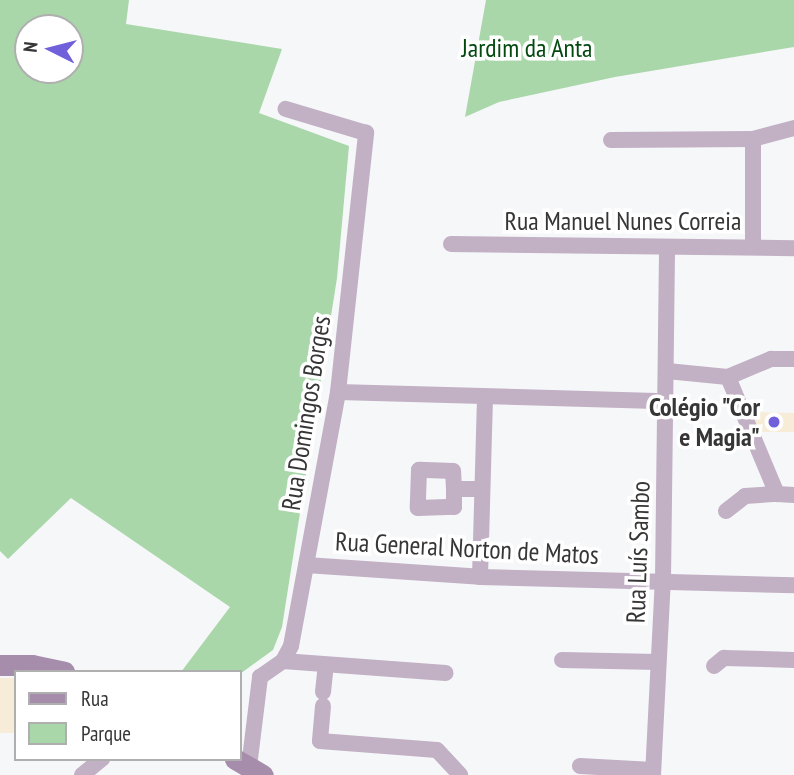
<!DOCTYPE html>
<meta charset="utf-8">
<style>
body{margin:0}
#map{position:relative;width:794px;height:775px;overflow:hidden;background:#f6f7f9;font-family:"PT Sans Narrow",sans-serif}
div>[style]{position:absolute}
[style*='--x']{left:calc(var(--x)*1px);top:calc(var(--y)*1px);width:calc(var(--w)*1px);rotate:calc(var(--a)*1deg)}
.education>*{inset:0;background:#f7ecd7;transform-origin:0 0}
.green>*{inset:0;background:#aad7aa}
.minor>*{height:16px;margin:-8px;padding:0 8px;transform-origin:8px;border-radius:8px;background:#c2b0c5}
.secondary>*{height:21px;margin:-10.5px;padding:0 10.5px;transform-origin:10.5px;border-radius:10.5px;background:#a78dac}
.dots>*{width:19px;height:19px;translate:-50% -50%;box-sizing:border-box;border:4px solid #fff;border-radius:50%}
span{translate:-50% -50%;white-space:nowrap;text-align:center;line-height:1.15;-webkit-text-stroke:7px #fff;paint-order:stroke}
.park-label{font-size:26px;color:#034910}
.street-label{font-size:26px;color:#363637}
.poi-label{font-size:26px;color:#363637;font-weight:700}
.right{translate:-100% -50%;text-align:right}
.legend{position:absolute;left:14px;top:670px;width:228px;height:91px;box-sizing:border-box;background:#fff;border:2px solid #afafaf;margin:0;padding:9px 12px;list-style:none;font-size:21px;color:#363637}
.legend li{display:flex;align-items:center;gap:14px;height:35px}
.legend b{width:35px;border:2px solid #afafaf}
.north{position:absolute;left:14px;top:14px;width:70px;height:70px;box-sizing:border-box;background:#fff;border:2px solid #afafaf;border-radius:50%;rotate:276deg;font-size:19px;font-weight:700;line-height:28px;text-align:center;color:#363637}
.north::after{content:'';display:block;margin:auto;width:24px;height:32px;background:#7061db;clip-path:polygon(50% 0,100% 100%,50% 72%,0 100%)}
</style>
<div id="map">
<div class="education">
<i style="clip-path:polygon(750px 412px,794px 413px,794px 432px,759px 432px)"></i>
<i style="left:0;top:678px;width:16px;height:55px"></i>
</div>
<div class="green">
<i style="clip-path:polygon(evenodd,0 0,129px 0,126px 24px,282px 49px,259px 113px,349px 146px,337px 278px,282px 627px,273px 650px,240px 674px,181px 672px,230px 607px,71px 498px,8px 559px,0 551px,0 0,28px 28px,70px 28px,70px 70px,28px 70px,28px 28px)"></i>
<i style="clip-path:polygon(486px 0,794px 0,794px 47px,615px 77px,499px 102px,465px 117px)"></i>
</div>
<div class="minor">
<i style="--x:753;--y:139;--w:106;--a:90"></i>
<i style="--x:611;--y:140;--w:142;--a:-0.4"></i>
<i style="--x:753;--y:139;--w:42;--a:-15"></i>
<i style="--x:451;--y:244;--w:343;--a:0.7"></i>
<i style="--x:667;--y:371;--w:61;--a:5.6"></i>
<i style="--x:728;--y:377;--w:47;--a:-22.7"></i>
<i style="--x:771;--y:359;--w:23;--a:0"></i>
<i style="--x:728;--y:377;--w:127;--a:67.3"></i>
<i style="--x:777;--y:494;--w:17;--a:3"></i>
<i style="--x:338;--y:392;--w:327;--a:1.6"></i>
<i style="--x:454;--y:489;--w:18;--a:-93"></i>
<i style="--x:453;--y:471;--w:34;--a:-178"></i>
<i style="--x:419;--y:470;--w:38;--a:92"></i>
<i style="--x:418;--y:508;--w:36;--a:-2"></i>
<i style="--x:454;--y:507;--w:18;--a:-90"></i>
<i style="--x:454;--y:489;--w:28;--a:0"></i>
<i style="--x:726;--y:511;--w:24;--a:-38"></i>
<i style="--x:745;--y:496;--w:32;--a:-4"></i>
<i style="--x:306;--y:565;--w:174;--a:3.9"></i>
<i style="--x:480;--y:577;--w:314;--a:1.5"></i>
<i style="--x:480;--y:577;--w:179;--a:-88.4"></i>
<i style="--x:562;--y:660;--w:96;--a:1.2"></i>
<i style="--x:283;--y:661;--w:163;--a:4.2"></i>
<i style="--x:714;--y:666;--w:13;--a:-39"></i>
<i style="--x:724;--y:658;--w:70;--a:1.6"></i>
<i style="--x:323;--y:692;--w:27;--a:-84"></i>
<i style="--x:323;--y:706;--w:35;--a:95"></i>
<i style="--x:320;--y:741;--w:117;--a:4.4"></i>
<i style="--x:437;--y:750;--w:34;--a:47"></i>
<i style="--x:580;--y:766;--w:73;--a:3.1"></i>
<i style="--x:249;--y:767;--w:91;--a:-83"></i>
<i style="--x:260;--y:677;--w:28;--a:-35"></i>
<i style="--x:283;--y:661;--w:17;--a:-62"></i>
<i style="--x:291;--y:646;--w:258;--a:-79.5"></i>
<i style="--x:338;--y:392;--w:261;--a:-83.8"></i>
<i style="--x:366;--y:133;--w:84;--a:-163.3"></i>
<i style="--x:82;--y:775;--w:26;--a:-39"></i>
<i style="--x:653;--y:775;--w:195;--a:-87.1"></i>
<i style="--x:663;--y:580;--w:333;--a:-89.3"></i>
</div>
<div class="secondary">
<i style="--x:0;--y:665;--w:32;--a:0"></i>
<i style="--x:32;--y:665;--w:33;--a:12"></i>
<i style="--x:235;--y:759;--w:32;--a:30"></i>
</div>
<div class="dots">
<i style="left:774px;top:422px;background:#7061db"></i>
</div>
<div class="park-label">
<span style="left:527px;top:48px">Jardim da Anta</span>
</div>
<div class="street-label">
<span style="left:623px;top:221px">Rua Manuel Nunes Correia</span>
<span style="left:306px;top:413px;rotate:-81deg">Rua Domingos Borges</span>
<span style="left:467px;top:548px;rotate:3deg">Rua General Norton de Matos</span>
<span style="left:638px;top:552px;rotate:-88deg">Rua Luís Sambo</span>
</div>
<div class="poi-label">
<span class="right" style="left:760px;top:422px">Colégio "Cor<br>e Magia"</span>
</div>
<ul class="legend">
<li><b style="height:9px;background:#a78dac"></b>Rua</li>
<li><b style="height:19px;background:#aad7aa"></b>Parque</li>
</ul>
<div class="north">N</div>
</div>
